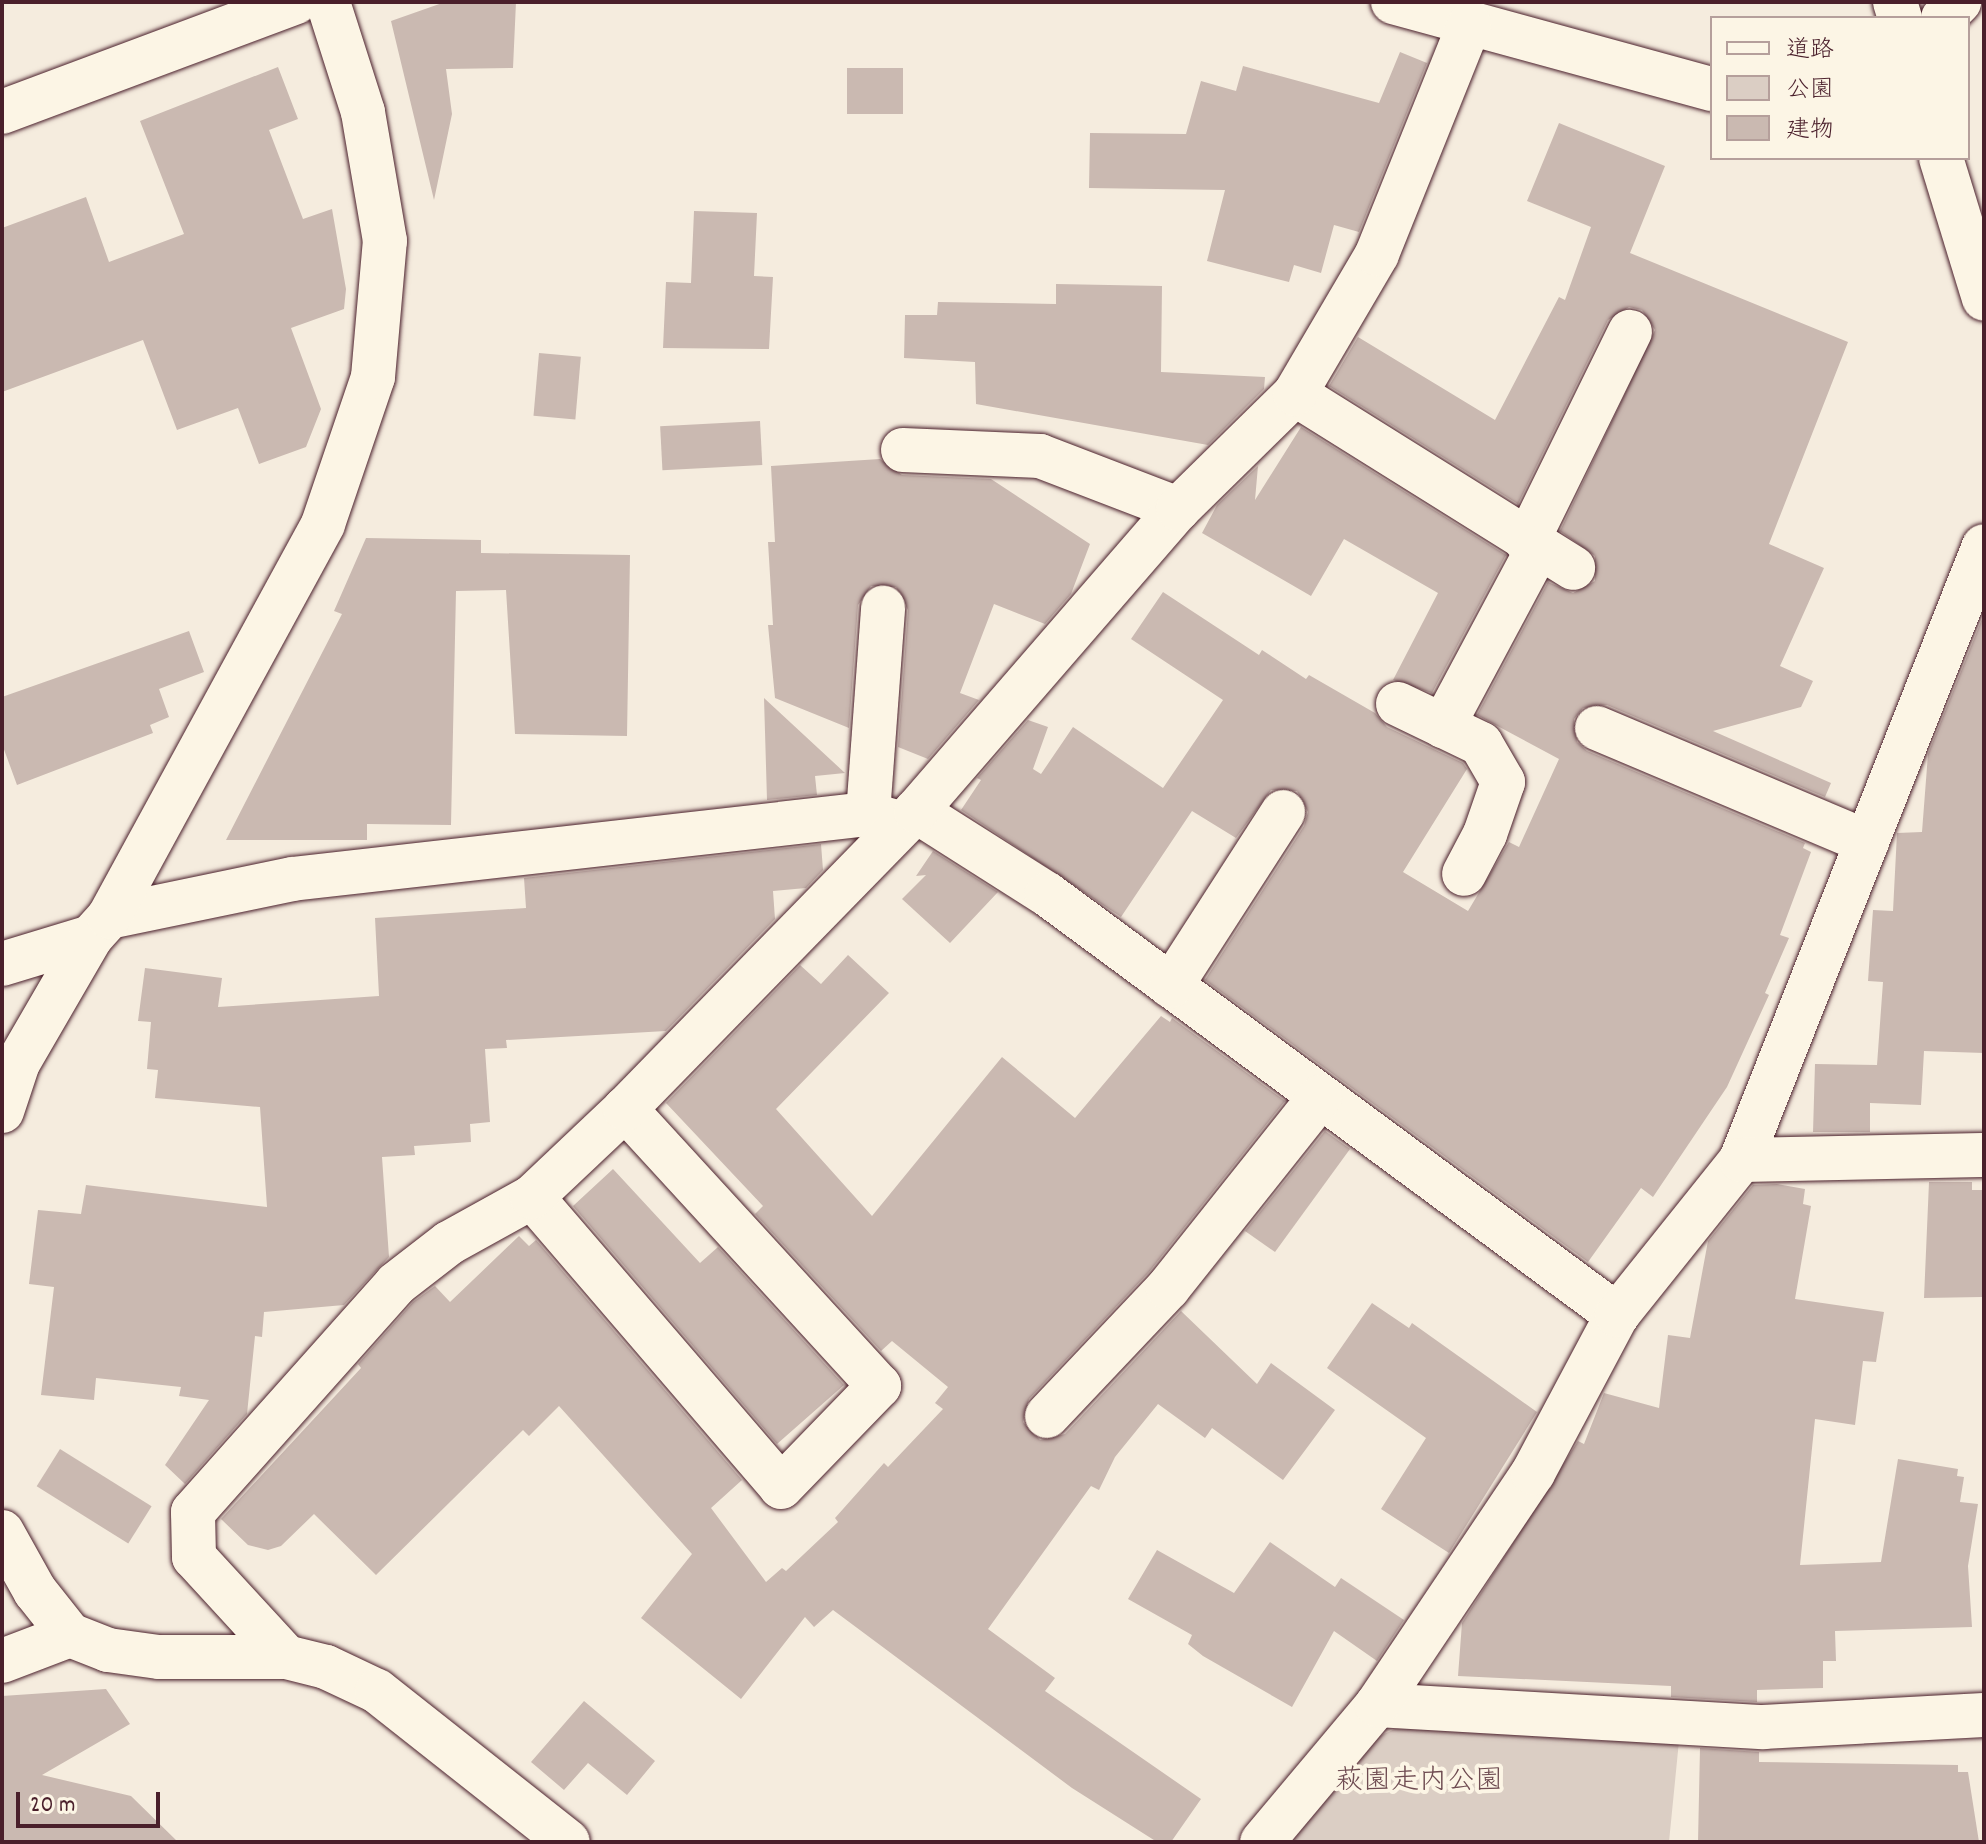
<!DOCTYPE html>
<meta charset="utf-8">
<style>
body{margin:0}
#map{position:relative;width:1986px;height:1844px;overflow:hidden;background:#f5ecde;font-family:Dekko,"Klee One",sans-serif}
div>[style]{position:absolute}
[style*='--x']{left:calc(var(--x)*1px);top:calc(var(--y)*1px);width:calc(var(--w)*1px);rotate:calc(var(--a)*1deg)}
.green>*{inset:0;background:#dbcec4}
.building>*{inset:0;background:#cab9b1;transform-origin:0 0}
.roads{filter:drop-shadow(0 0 2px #4a1f2b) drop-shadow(0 0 2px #4a1f2b)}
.minor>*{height:44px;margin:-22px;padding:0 22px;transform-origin:22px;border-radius:22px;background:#fcf5e5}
.major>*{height:44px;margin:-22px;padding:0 22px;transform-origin:22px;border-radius:22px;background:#fcf5e5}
span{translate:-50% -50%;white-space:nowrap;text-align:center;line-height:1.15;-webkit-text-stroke:8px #fcf5e5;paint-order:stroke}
.park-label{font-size:28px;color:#6e4b51}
.frame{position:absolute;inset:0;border:4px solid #4a1f2b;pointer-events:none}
.legend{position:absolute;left:1710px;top:16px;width:260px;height:144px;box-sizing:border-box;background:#fcf5e5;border:2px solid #b59f9b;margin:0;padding:10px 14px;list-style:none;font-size:24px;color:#4a1f2b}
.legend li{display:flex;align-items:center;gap:16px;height:40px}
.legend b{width:40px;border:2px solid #b59f9b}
.scale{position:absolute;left:16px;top:1792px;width:144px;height:36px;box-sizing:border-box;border:4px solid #4a1f2b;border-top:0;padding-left:10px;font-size:24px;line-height:28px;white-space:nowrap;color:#4a1f2b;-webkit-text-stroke:6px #fcf5e5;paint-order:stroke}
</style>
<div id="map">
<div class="green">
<i style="clip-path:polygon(1408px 1723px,1599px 1741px,1679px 1741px,1669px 1842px,1283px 1842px,1371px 1740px)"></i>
</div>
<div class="building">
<i style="clip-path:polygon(445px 2px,516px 2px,513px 68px,446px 69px,452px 114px,434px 200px,391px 21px)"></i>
<i style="clip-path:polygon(1400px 52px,1427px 63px,1359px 232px,1334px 225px,1321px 273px,1294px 265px,1289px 282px,1207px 261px,1225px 190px,1089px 188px,1090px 133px,1186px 134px,1201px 81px,1236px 91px,1243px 66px,1379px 103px)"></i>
<i style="clip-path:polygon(278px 67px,298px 119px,269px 130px,303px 219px,332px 209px,346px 289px,344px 309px,291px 328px,321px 409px,306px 447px,259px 464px,238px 408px,177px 430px,143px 340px,2px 392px,2px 228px,86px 197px,109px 262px,184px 234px,140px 121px)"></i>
<i style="left:847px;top:68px;width:56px;height:46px"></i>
<i style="clip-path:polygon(1559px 123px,1665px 166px,1630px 253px,1848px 342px,1769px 544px,1824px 568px,1780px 666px,1813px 681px,1801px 707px,1713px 731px,1831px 783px,1825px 797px,1607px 705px,1583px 708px,1574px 719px,1577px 742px,1587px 751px,1805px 843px,1803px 848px,1811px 852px,1780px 935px,1789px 938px,1765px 993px,1769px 995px,1727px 1087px,1653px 1197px,1641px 1188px,1588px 1262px,1205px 980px,1304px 826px,1308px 812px,1297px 791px,1271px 790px,1236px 838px,1192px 811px,1121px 917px,961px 810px,981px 780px,977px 778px,1028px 720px,1048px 727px,1033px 769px,1041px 774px,1073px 727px,1163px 788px,1223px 700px,1131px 639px,1163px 592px,1259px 655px,1262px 650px,1306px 679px,1309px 675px,1375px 713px,1387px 727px,1463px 763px,1467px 769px,1403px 872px,1468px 911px,1509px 842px,1519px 847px,1559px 759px,1477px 715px,1548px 582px,1573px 593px,1595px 581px,1595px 556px,1560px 531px,1655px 330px,1642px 310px,1629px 307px,1608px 320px,1518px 504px,1329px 386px,1358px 337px,1495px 420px,1559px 297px,1565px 300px,1591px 227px,1527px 201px)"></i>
<i style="clip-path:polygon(694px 211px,757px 213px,754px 276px,773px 277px,769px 349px,663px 348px,666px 282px,691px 283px)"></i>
<i style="clip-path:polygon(1056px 284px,1162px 286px,1161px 372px,1265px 377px,1264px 389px,1208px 445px,976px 404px,975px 362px,904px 358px,905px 315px,937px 315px,938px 302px,1056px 304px)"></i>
<i style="left:539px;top:353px;width:42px;height:63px;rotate:5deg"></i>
<i style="left:760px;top:421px;width:44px;height:100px;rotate:87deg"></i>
<i style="clip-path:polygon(1301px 427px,1506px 555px,1432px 693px,1393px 680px,1438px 593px,1344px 539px,1311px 596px,1202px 533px,1217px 505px,1258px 466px,1255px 500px)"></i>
<i style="clip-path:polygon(880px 459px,902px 475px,991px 479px,1090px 544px,1071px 594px,1045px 624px,994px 604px,960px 693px,979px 700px,928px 759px,898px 747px,908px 610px,896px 587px,871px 586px,858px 605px,849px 728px,775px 698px,768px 625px,773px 625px,768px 542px,775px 542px,771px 466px)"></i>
<i style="clip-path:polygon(366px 538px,481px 540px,481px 553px,630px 555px,627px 736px,515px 734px,506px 590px,456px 591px,451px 825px,367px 824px,367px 840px,226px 840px,342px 614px,334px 611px)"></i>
<i style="clip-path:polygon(1984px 614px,1984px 1053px,1924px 1051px,1921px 1105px,1870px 1103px,1870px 1132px,1813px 1132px,1815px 1064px,1877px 1065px,1883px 982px,1868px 981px,1873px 910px,1893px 911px,1897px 833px,1922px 832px,1928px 754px)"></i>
<i style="clip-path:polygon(189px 631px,204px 672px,159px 689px,169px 717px,150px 725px,153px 733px,17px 785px,2px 744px,2px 697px)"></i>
<i style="clip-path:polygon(764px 698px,845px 773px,815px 776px,817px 795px,767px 800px)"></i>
<i style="clip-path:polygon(821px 844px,823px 870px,806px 888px,773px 891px,775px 919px,666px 1031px,506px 1040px,507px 1048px,485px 1049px,490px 1122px,470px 1124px,471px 1142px,414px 1146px,415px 1155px,382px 1157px,389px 1257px,344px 1305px,264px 1312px,262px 1337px,255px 1336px,247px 1414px,185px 1484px,165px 1465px,209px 1400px,179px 1396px,181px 1387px,96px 1378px,94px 1400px,41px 1395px,54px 1287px,29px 1284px,38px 1210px,81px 1214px,86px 1185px,267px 1207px,260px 1107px,155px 1098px,158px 1070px,147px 1069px,151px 1022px,138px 1021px,145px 968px,222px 978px,218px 1007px,379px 996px,375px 918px,526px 908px,524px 878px)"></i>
<i style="clip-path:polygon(933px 851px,998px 892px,950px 943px,902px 899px,926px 875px,916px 876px)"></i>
<i style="clip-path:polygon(848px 955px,889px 993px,776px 1109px,872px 1216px,1002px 1057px,1075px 1118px,1161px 1016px,1170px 1022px,1172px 1018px,1285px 1101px,1149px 1272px,1029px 1399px,1023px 1422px,1040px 1440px,1065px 1434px,1181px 1311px,1257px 1384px,1271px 1363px,1335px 1410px,1283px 1480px,1212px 1428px,1205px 1438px,1158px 1404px,1115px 1457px,1099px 1490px,1091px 1486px,988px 1629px,1055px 1678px,1045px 1691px,1201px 1799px,1171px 1842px,1157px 1842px,1072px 1788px,833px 1610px,814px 1627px,805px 1617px,741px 1699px,641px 1618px,692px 1554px,559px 1406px,529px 1436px,523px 1430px,376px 1575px,314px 1514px,281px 1546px,268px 1550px,248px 1545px,221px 1519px,361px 1368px,358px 1364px,413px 1302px,435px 1286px,450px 1302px,519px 1236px,529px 1246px,536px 1240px,742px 1480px,711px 1508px,766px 1582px,782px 1568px,786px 1571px,838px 1522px,835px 1518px,884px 1463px,888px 1467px,943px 1409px,935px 1403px,948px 1387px,892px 1341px,881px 1351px,755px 1214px,763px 1206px,666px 1103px,800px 965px,821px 984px)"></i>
<i style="clip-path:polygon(1325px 1131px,1350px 1149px,1275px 1252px,1245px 1231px)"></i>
<i style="clip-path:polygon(613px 1169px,700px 1263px,718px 1247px,844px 1385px,777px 1444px,573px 1206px)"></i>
<i style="clip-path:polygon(1929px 1182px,1972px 1182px,1972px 1190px,1984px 1190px,1982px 1297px,1924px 1298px)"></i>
<i style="clip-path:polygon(1777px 1184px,1805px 1189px,1803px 1204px,1811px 1206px,1795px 1299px,1884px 1312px,1876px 1362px,1863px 1361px,1855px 1425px,1815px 1419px,1800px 1565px,1881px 1562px,1898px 1459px,1958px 1469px,1957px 1476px,1964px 1477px,1960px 1502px,1978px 1504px,1968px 1566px,1972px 1627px,1835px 1631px,1836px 1661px,1823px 1661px,1823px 1688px,1757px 1690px,1757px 1702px,1671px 1697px,1671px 1686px,1458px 1676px,1462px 1623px,1578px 1441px,1584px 1444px,1604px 1393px,1659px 1408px,1668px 1335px,1690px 1338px,1708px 1241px,1753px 1185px)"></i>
<i style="clip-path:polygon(1372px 1303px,1409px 1328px,1412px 1323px,1537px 1412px,1449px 1553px,1381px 1509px,1426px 1438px,1327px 1368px)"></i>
<i style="left:60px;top:1449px;width:108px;height:44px;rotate:32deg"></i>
<i style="clip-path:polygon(1270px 1542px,1335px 1587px,1341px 1578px,1404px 1620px,1377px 1661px,1334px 1631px,1292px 1707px,1203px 1656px,1188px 1644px,1192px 1635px,1128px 1599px,1157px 1550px,1234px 1593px)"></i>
<i style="clip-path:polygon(106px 1689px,130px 1724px,42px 1775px,131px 1796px,178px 1842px,2px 1842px,2px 1696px)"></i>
<i style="clip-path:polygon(584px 1701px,655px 1761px,627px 1795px,588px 1763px,564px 1790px,531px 1762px)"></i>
<i style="clip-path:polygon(1700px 1748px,1759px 1752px,1759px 1762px,1958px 1765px,1958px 1772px,1968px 1772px,1979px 1842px,1698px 1842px)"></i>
</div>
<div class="roads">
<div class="minor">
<i style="--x:1393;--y:2;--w:331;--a:15.3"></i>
<i style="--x:1943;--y:18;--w:23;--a:-45"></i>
<i style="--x:2;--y:112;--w:314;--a:-20.5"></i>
<i style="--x:1295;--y:394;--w:328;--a:32"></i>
<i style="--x:903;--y:450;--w:137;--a:2.5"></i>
<i style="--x:1040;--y:456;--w:148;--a:21"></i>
<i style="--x:1527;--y:542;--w:234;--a:-63.9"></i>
<i style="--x:1398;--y:704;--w:92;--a:25.7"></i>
<i style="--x:1481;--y:744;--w:44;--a:59.9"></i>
<i style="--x:1503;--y:782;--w:55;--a:109.1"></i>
<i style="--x:1485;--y:834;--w:45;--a:117.7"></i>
<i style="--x:1443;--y:726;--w:202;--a:-61.9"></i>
<i style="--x:1597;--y:728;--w:293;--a:22.9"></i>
<i style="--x:916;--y:811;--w:155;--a:32.4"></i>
<i style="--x:1047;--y:894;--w:709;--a:36.45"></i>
<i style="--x:868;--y:814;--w:207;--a:-85.8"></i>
<i style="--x:109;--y:917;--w:187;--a:-11.7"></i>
<i style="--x:292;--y:879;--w:580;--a:-6.44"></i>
<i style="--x:868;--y:814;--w:36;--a:16"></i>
<i style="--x:2;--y:964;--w:93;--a:-16.9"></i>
<i style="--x:1171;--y:986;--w:207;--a:-57.2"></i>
<i style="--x:2;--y:1111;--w:51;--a:-71.6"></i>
<i style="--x:18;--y:1063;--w:146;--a:-59.9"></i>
<i style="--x:91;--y:937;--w:27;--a:-48"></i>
<i style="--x:109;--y:917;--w:447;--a:-61.4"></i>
<i style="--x:323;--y:524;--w:155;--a:-71.2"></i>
<i style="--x:373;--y:377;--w:137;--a:-85"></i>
<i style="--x:385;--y:241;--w:131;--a:-99.7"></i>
<i style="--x:363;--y:112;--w:115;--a:-107.7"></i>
<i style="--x:1741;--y:1160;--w:660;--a:-68.41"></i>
<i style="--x:532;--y:1197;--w:382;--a:49.3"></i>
<i style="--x:781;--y:1487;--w:141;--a:-45.9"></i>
<i style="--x:879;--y:1386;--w:376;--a:-132.5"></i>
<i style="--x:1047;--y:1416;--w:176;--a:-46.6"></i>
<i style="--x:1168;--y:1288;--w:244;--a:-51.5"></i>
<i style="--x:2;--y:1532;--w:68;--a:60.8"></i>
<i style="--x:35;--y:1591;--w:56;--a:51.5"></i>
<i style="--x:70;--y:1635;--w:41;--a:21.5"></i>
<i style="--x:108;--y:1650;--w:51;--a:7.8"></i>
<i style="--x:159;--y:1657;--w:127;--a:0"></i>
<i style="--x:286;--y:1657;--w:41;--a:14"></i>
<i style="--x:326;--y:1667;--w:56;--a:25.2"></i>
<i style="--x:377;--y:1691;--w:243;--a:38.3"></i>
<i style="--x:286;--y:1657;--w:136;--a:-132.6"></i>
<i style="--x:194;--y:1557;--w:45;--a:-91.3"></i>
<i style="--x:193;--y:1512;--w:305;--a:-48.3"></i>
<i style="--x:396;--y:1284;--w:67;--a:-37.7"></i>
<i style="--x:449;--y:1243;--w:95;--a:-29"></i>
<i style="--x:532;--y:1197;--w:128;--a:-43.4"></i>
<i style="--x:625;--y:1109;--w:417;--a:-45.7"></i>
<i style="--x:916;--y:811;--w:400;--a:-49.1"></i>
<i style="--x:1178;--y:509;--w:164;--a:-44.5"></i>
<i style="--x:1295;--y:394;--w:162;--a:-59.6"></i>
<i style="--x:1377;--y:254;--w:247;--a:-68.1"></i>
<i style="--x:2;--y:1661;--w:73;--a:-20.9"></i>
<i style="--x:1377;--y:1705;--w:387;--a:3.3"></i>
<i style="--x:1763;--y:1727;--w:221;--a:-3.1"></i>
<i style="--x:1262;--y:1842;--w:179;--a:-50"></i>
<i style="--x:1377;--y:1705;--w:280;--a:-56.1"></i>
<i style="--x:1533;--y:1473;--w:179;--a:-62"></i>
<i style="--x:1617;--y:1315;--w:198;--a:-51.3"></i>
<i style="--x:1741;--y:1160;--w:243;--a:-1.2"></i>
</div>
<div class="major">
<i style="--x:1895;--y:2;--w:17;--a:73"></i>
<i style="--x:1941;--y:158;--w:147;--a:73"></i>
</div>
</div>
<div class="park-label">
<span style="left:1419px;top:1783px">萩園走内公園</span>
</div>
<div class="frame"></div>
<ul class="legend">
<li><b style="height:10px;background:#fcf5e5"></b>道路</li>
<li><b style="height:22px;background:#dbcec4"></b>公園</li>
<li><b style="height:22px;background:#cab9b1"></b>建物</li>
</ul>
<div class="scale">20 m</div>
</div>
